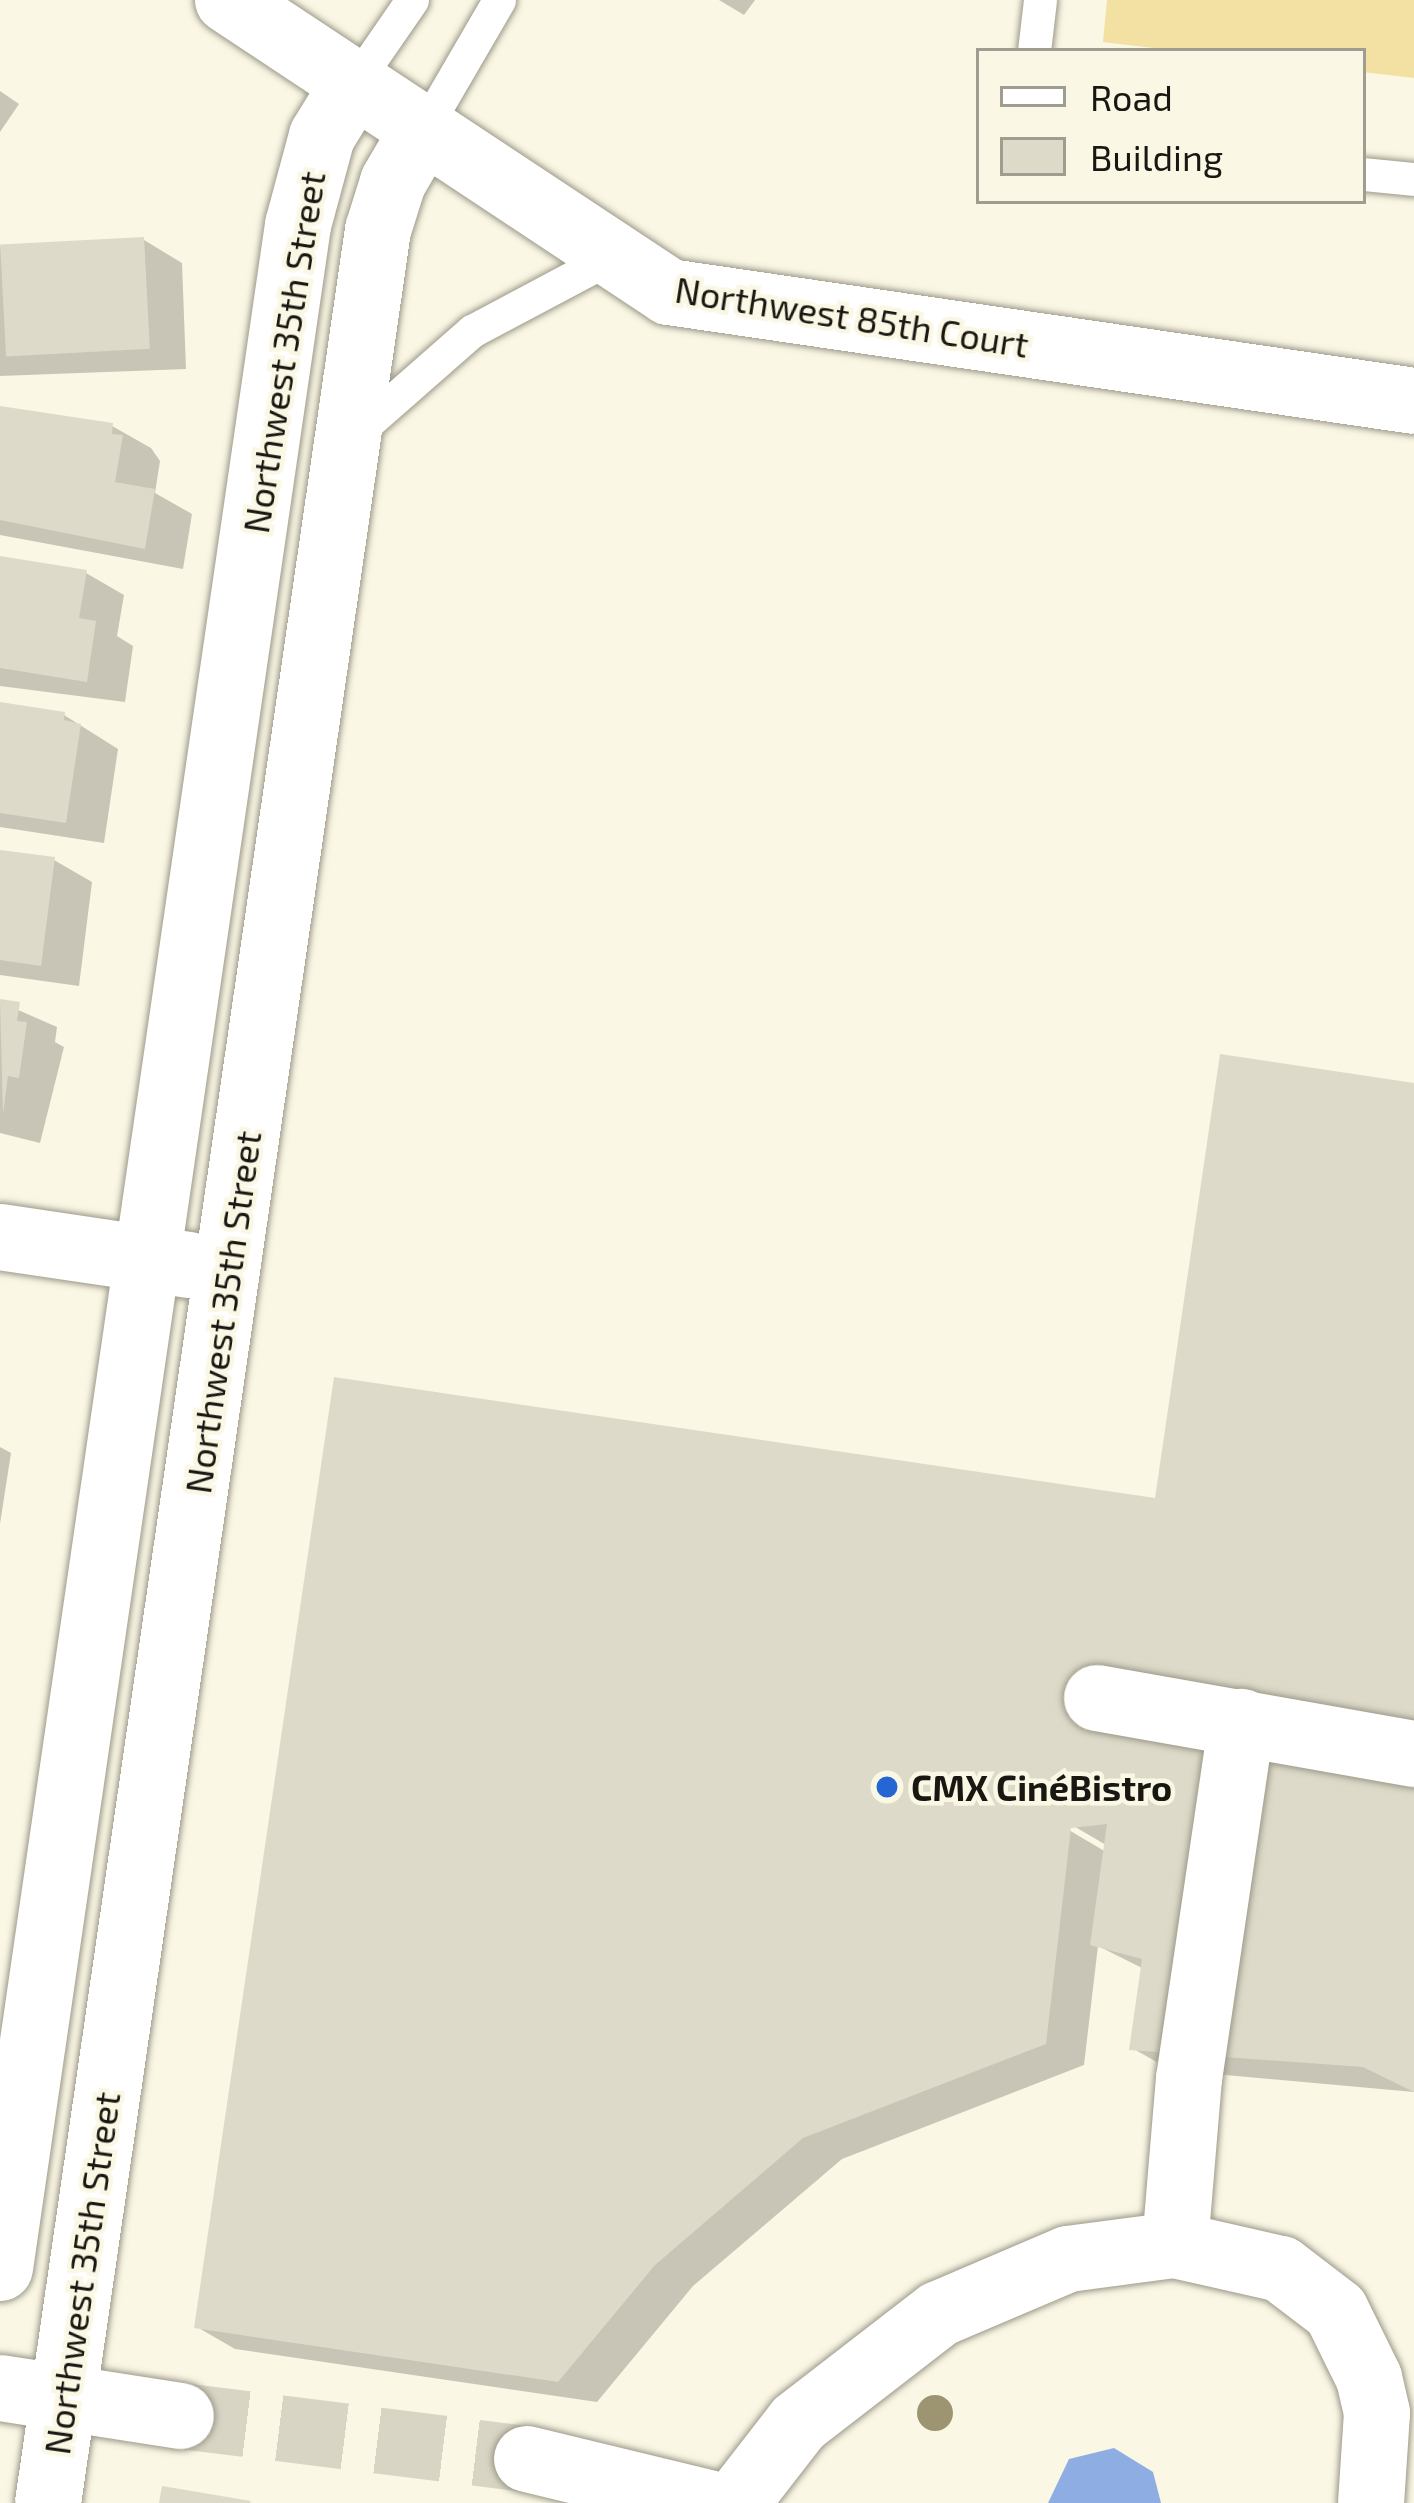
<!DOCTYPE html>
<meta charset="utf-8">
<style>
body{margin:0}
#map{position:relative;width:1414px;height:2503px;overflow:hidden;background:#fbf7e5;font-family:"Exo 2",sans-serif}
div>[style]{position:absolute}
[style*='--x']{left:calc(var(--x)*1px);top:calc(var(--y)*1px);width:calc(var(--w)*1px);rotate:calc(var(--a)*1deg)}
.green>*{inset:0;background:#f2e1a3}
.water>*{inset:0;background:#8eaee3}
.shadow>*{inset:0;background:#0003}
.building>*{inset:0;background:#dedac9;transform-origin:0 0}
.street-tunnel>*{height:66px;margin-top:-33px;transform-origin:0;background:repeating-linear-gradient(90deg,#d9d5c5 0 66px,transparent 0 99px)}
.roads{filter:drop-shadow(0 0 3px #9d9989) drop-shadow(0 0 3px #9d9989)}
.lane>*{height:33px;margin:-16.5px;padding:0 16.5px;transform-origin:16.5px;border-radius:16.5px;background:#fff}
.street>*{height:66px;margin:-33px;padding:0 33px;transform-origin:33px;border-radius:33px;background:#fff}
.trees>*{width:36px;height:36px;margin:-18px;border-radius:50%;background:#9d9571}
.dots>*{width:33px;height:33px;translate:-50% -50%;box-sizing:border-box;border:6px solid #fbf7e5;border-radius:50%}
span{translate:-50% -50%;white-space:nowrap;text-align:center;line-height:1.15;-webkit-text-stroke:9px #fbf7e5;paint-order:stroke}
.street-label{font-size:36px;color:#181711}
.poi-label{font-size:36px;color:#181711;font-weight:700}
.left{translate:0 -50%;text-align:left}
.legend{position:absolute;left:976px;top:48px;width:390px;height:156px;box-sizing:border-box;background:#fbf7e5;border:3px solid #a09d90;margin:0;padding:15px 21px;list-style:none;font-size:36px;color:#181711}
.legend li{display:flex;align-items:center;gap:24px;height:60px}
.legend b{width:60px;border:3px solid #a09d90}
</style>
<div id="map">
<div class="green">
<i style="clip-path:polygon(1107px 0,1414px 0,1414px 78px,1363px 72px,1363px 51px,1178px 51px,1103px 42px)"></i>
</div>
<div class="water">
<i style="clip-path:polygon(1114px 2448px,1153px 2472px,1161px 2503px,1048px 2503px,1069px 2459px)"></i>
</div>
<div class="shadow">
<i style="clip-path:polygon(719px 0,755px 0,744px 15px)"></i>
<i style="clip-path:polygon(0 91px,19px 104px,0 132px)"></i>
<i style="clip-path:polygon(144px 240px,182px 263px,186px 369px,0 376px,0 246px)"></i>
<i style="clip-path:polygon(0 410px,112px 426px,151px 448px,160px 461px,155px 493px,192px 514px,183px 569px,0 535px)"></i>
<i style="clip-path:polygon(0 559px,86px 573px,124px 595px,117px 636px,133px 646px,125px 702px,0 686px)"></i>
<i style="clip-path:polygon(0 706px,64px 715px,118px 749px,104px 843px,0 827px)"></i>
<i style="clip-path:polygon(0 853px,54px 860px,92px 882px,79px 986px,0 975px)"></i>
<i style="clip-path:polygon(0 1002px,57px 1027px,55px 1042px,64px 1047px,40px 1143px,0 1133px)"></i>
<i style="clip-path:polygon(evenodd,1414px 1086px,1414px 2092px,1171px 2070px,1132px 2048px,1144px 1969px,1098px 1946px,1084px 2065px,842px 2159px,693px 2286px,597px 2402px,235px 2349px,197px 2327px,1157px 1501px,1414px 1086px,1060px 1818px,1106px 1845px,1106px 1852px,1057px 1823px,1060px 1818px)"></i>
<i style="clip-path:polygon(0 1447px,11px 1453px,0 1524px)"></i>
</div>
<div class="building">
<i style="left:144px;top:237px;width:112px;height:144px;rotate:87deg"></i>
<i style="clip-path:polygon(0 406px,113px 423px,112px 434px,123px 435px,115px 482px,155px 489px,145px 549px,0 520px)"></i>
<i style="clip-path:polygon(0 556px,87px 570px,79px 618px,96px 621px,87px 682px,0 668px)"></i>
<i style="clip-path:polygon(0 702px,65px 712px,64px 720px,81px 724px,66px 823px,0 813px)"></i>
<i style="clip-path:polygon(0 850px,55px 857px,41px 966px,0 960px)"></i>
<i style="clip-path:polygon(0 999px,20px 1002px,17px 1021px,27px 1022px,19px 1078px,8px 1076px,3px 1114px)"></i>
<i style="clip-path:polygon(1220px 1054px,1414px 1083px,1414px 2092px,1363px 2067px,1129px 2050px,1142px 1959px,1090px 1945px,1107px 1824px,1071px 1828px,1046px 2044px,803px 2138px,655px 2265px,558px 2382px,194px 2328px,334px 1377px,1155px 1498px)"></i>
<i style="clip-path:polygon(162px 2486px,251px 2501px,250px 2503px,159px 2503px)"></i>
</div>
<div class="street-tunnel">
<i style="--x:181;--y:2416;--w:349;--a:7.1"></i>
</div>
<div class="roads">
<div class="lane">
<i style="--x:1034;--y:51;--w:51;--a:-83.3"></i>
<i style="--x:354;--y:84;--w:102;--a:-55.4"></i>
<i style="--x:424;--y:129;--w:149;--a:-59.8"></i>
<i style="--x:1363;--y:174;--w:51;--a:5.6"></i>
<i style="--x:358;--y:431;--w:152;--a:-41.3"></i>
<i style="--x:472;--y:331;--w:160;--a:-28"></i>
</div>
<div class="street">
<i style="--x:228;--y:0;--w:529;--a:33.51"></i>
<i style="--x:669;--y:292;--w:753;--a:8.32"></i>
<i style="--x:0;--y:1237;--w:192;--a:8.4"></i>
<i style="--x:1097;--y:1698;--w:322;--a:10"></i>
<i style="--x:1175;--y:2245;--w:167;--a:-85.2"></i>
<i style="--x:1189;--y:2079;--w:361;--a:-81.6"></i>
<i style="--x:0;--y:2268;--w:2065;--a:-81.7"></i>
<i style="--x:298;--y:225;--w:92;--a:-74.9"></i>
<i style="--x:322;--y:136;--w:61;--a:-58.4"></i>
<i style="--x:0;--y:2388;--w:183;--a:8.8"></i>
<i style="--x:527;--y:2459;--w:187;--a:13.6"></i>
<i style="--x:48;--y:2503;--w:2297;--a:-81.74"></i>
<i style="--x:378;--y:230;--w:50;--a:-72.6"></i>
<i style="--x:393;--y:182;--w:61;--a:-59.7"></i>
<i style="--x:736;--y:2503;--w:101;--a:-52.2"></i>
<i style="--x:798;--y:2423;--w:178;--a:-37.7"></i>
<i style="--x:939;--y:2314;--w:140;--a:-23.1"></i>
<i style="--x:1068;--y:2259;--w:108;--a:-7.5"></i>
<i style="--x:1175;--y:2245;--w:109;--a:12.8"></i>
<i style="--x:1281;--y:2269;--w:69;--a:37.4"></i>
<i style="--x:1336;--y:2311;--w:75;--a:63.8"></i>
<i style="--x:1369;--y:2378;--w:36;--a:77"></i>
<i style="--x:1377;--y:2413;--w:90;--a:93.8"></i>
</div>
</div>
<div class="trees">
<i style="left:935px;top:2413px"></i>
</div>
<div class="dots">
<i style="left:887px;top:1787px;background:#2566d2"></i>
</div>
<div class="street-label">
<span style="left:852px;top:316px;rotate:9deg">Northwest 85th Court</span>
<span style="left:283px;top:352px;rotate:-81deg">Northwest 35th Street</span>
<span style="left:222px;top:1312px;rotate:-82deg">Northwest 35th Street</span>
<span style="left:81px;top:2273px;rotate:-82deg">Northwest 35th Street</span>
</div>
<div class="poi-label">
<span class="left" style="left:911px;top:1787px">CMX CinéBistro</span>
</div>
<ul class="legend">
<li><b style="height:15px;background:#fff"></b>Road</li>
<li><b style="height:33px;background:#dedac9"></b>Building</li>
</ul>
</div>
